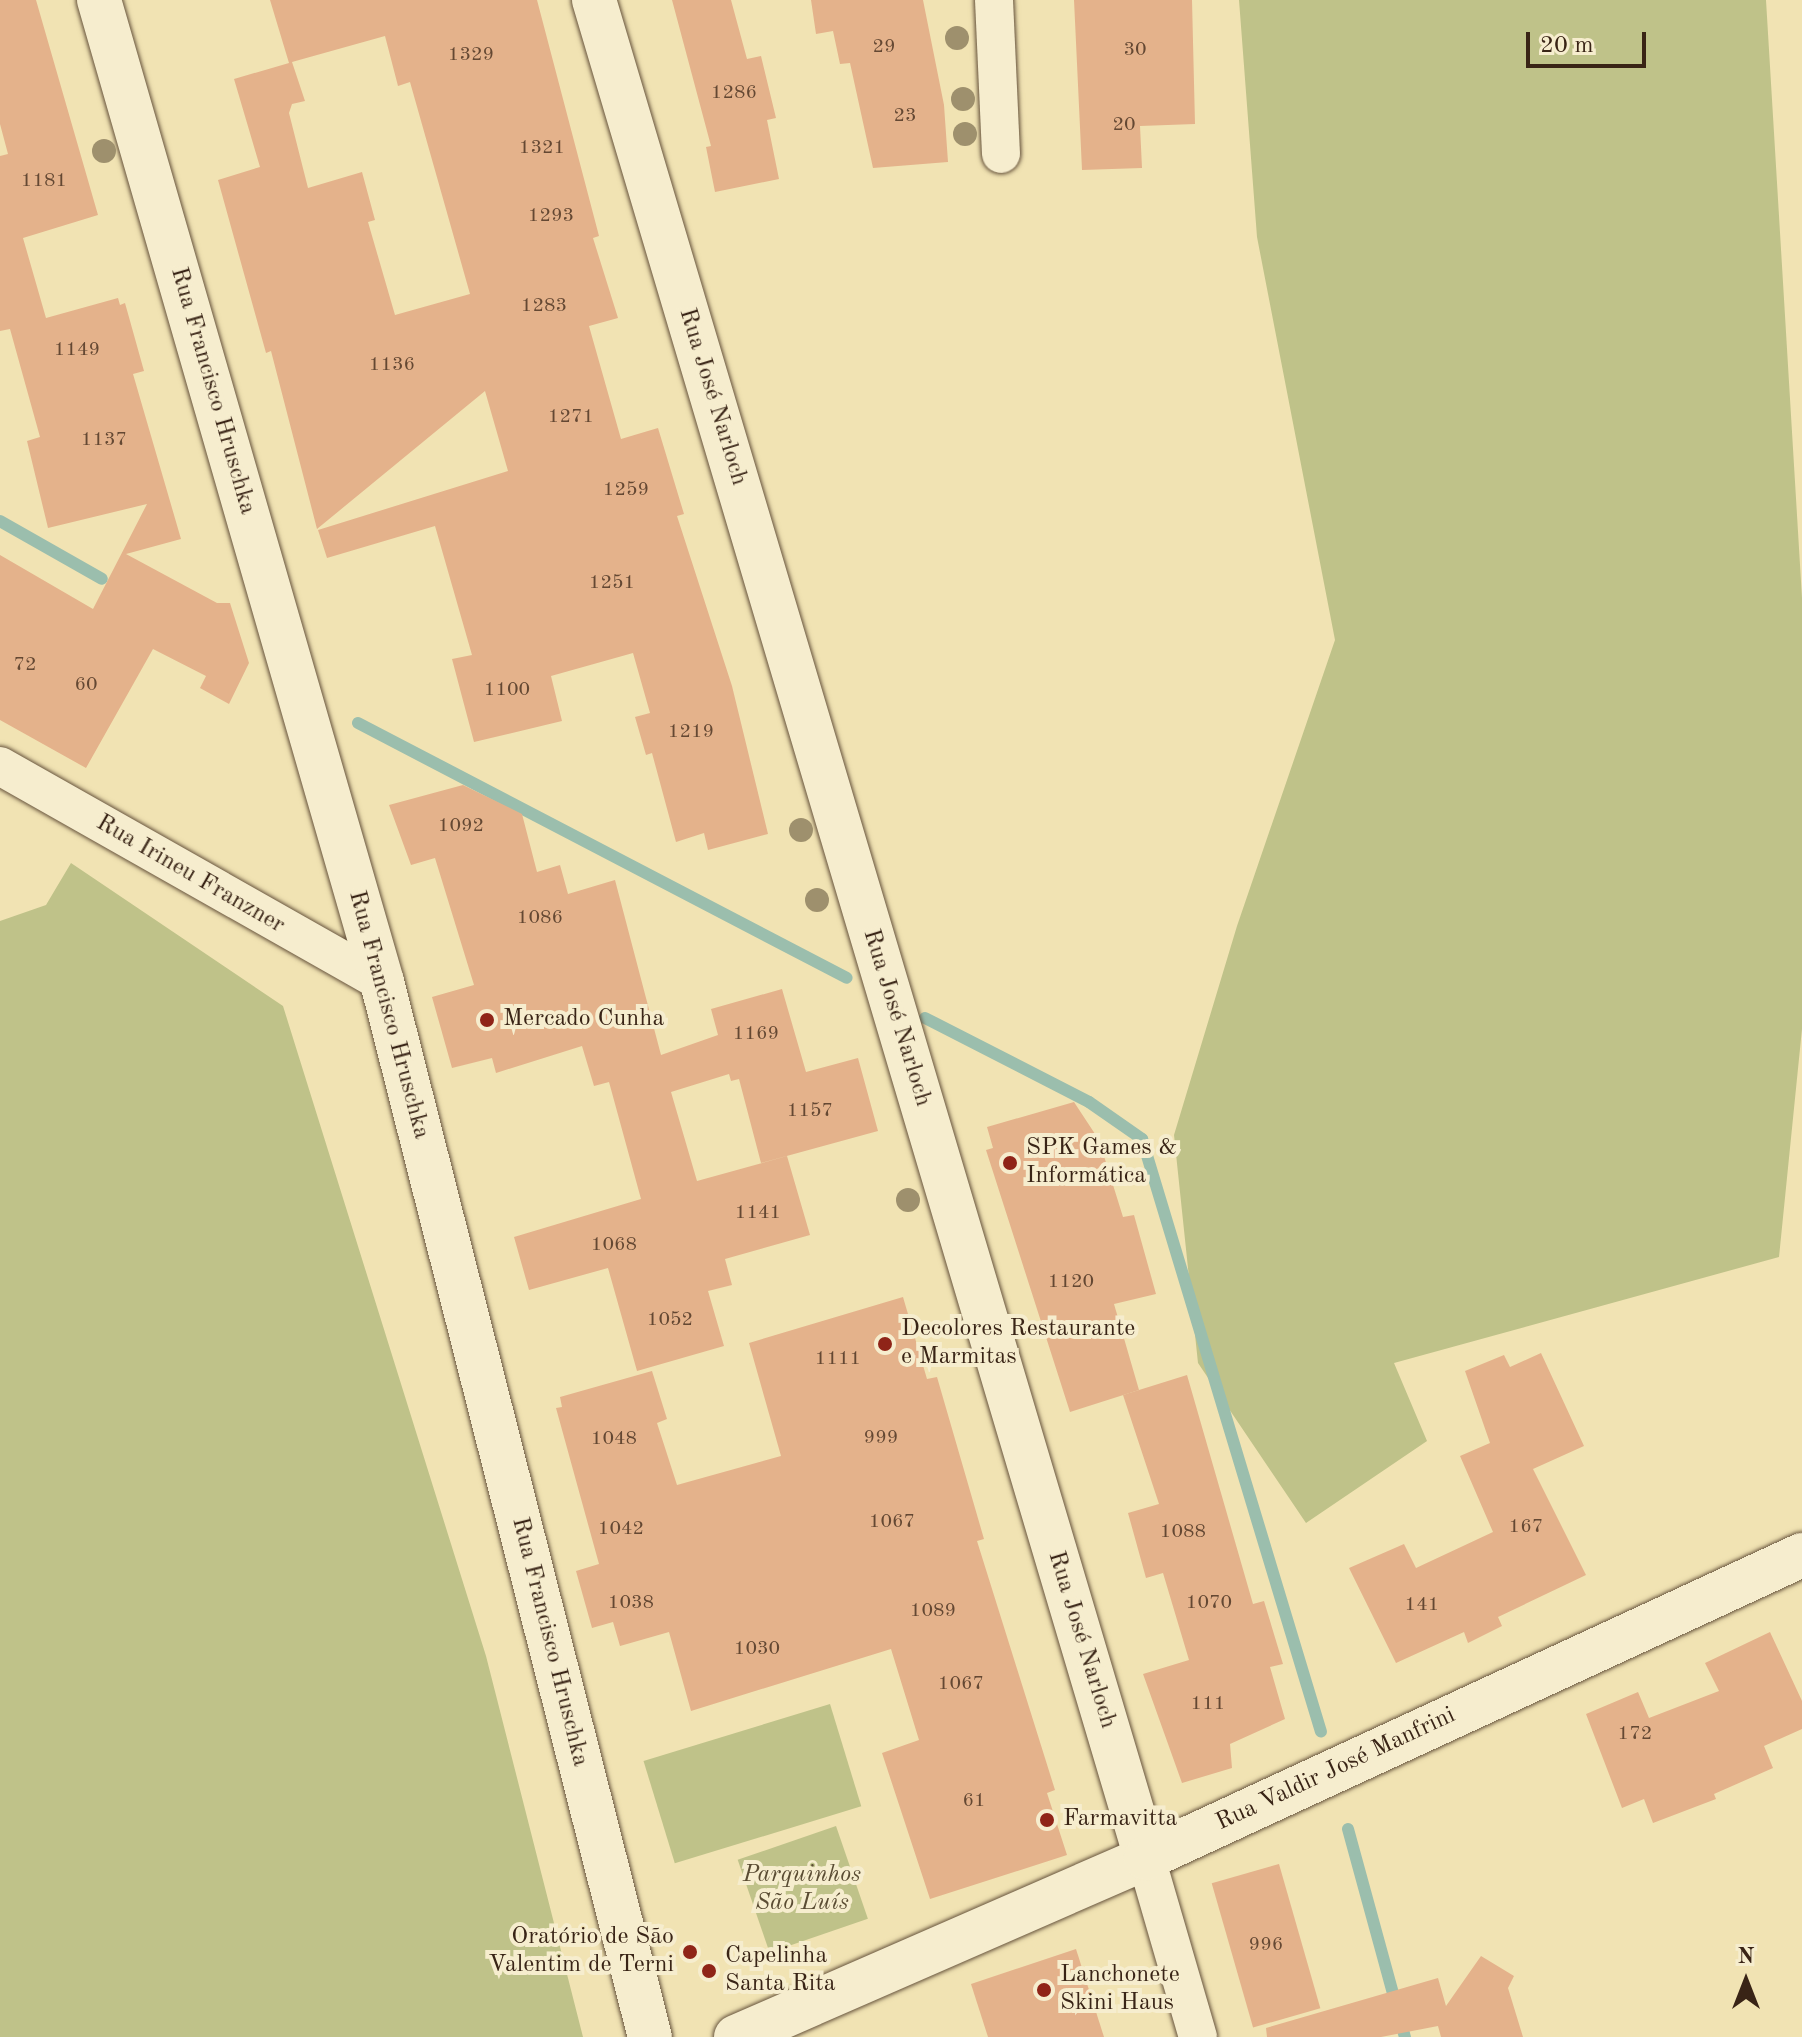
<!DOCTYPE html>
<meta charset="utf-8">
<style>
body{margin:0}
#map{position:relative;width:1802px;height:2037px;overflow:hidden;background:#f1e3b3;font-family:"Old Standard TT",serif}
div>[style]{position:absolute}
[style*='--x']{left:calc(var(--x)*1px);top:calc(var(--y)*1px);width:calc(var(--w)*1px);rotate:calc(var(--a)*1deg)}
.green>*{inset:0;background:#bfc289;transform-origin:0 0}
.stream>*{height:12px;margin:-6px;padding:0 6px;transform-origin:6px;border-radius:6px;background:#9bbead}
.building>*{inset:0;background:#e4b28b;transform-origin:0 0}
.roads{filter:drop-shadow(0 0 2px #67543d) drop-shadow(0 0 2px #67543d)}
.street>*{height:38px;margin:-19px;padding:0 19px;transform-origin:19px;border-radius:19px;background:#f6edce}
.secondary>*{height:44px;margin:-22px;padding:0 22px;transform-origin:22px;border-radius:22px;background:#f6edce}
.trees>*{width:24px;height:24px;margin:-12px;border-radius:50%;background:#9e906d}
.dots>*{width:22px;height:22px;translate:-50% -50%;box-sizing:border-box;border:4px solid #f6edce;border-radius:50%}
span{translate:-50% -50%;white-space:nowrap;text-align:center;line-height:1.15;-webkit-text-stroke:8px #f6edce;paint-order:stroke}
.number-label{font-size:20px;color:#644833}
.number-label span{-webkit-text-stroke-width:0}
.street-label{font-size:24px;color:#392416}
.poi-label{font-size:24px;color:#392416}
.left{translate:0 -50%;text-align:left}
.right{translate:-100% -50%;text-align:right}
.park-label{font-size:24px;color:#5a4c33;font-style:italic}
.north{position:absolute;left:1706px;top:1941px;width:80px;height:80px;-webkit-text-stroke:6px #f6edce;paint-order:stroke;rotate:0deg;font-size:22px;font-weight:700;line-height:32px;text-align:center;color:#392416}
.north::after{content:'';display:block;margin:auto;width:28px;height:36px;background:#392416;clip-path:polygon(50% 0,100% 100%,50% 72%,0 100%)}
.scale{position:absolute;left:1526px;top:32px;width:120px;height:36px;box-sizing:border-box;border:4px solid #392416;border-top:0;padding-left:10px;font-size:24px;line-height:28px;white-space:nowrap;color:#392416;-webkit-text-stroke:6px #f6edce;paint-order:stroke}
</style>
<div id="map">
<div class="green">
<i style="clip-path:polygon(1239px 0,1766px 0,1802px 598px,1802px 1029px,1779px 1257px,1394px 1363px,1427px 1441px,1306px 1523px,1198px 1363px,1174px 1135px,1237px 926px,1335px 640px,1257px 237px)"></i>
<i style="clip-path:polygon(71px 863px,283px 1006px,486px 1656px,583px 2037px,0 2037px,0 921px,46px 905px)"></i>
<i style="left:830px;top:1704px;width:107px;height:195px;rotate:73deg"></i>
<i style="left:836px;top:1826px;width:98px;height:104px;rotate:71deg"></i>
</div>
<div class="stream">
<i style="--x:0;--y:521;--w:117;--a:29.6"></i>
<i style="--x:358;--y:723;--w:551;--a:27.54"></i>
<i style="--x:925;--y:1018;--w:184;--a:27.1"></i>
<i style="--x:1089;--y:1102;--w:65;--a:34.9"></i>
<i style="--x:1142;--y:1139;--w:619;--a:73.2"></i>
<i style="--x:1348;--y:1829;--w:216;--a:74.7"></i>
</div>
<div class="building">
<i style="clip-path:polygon(0 0,36px 0,98px 215px,23px 238px,46px 318px,118px 298px,120px 305px,125px 303px,144px 371px,133px 374px,181px 539px,126px 554px,217px 603px,230px 603px,249px 663px,229px 704px,200px 688px,206px 676px,153px 649px,86px 768px,0 720px,0 555px,93px 609px,147px 504px,48px 528px,27px 441px,40px 437px,10px 329px,0 331px,0 156px,8px 154px,0 124px)"></i>
<i style="clip-path:polygon(evenodd,270px 0,537px 0,599px 236px,593px 238px,618px 318px,589px 326px,621px 439px,658px 428px,684px 514px,677px 516px,732px 686px,768px 834px,708px 850px,704px 833px,676px 842px,652px 753px,646px 755px,635px 717px,650px 713px,633px 653px,551px 676px,562px 721px,474px 742px,452px 659px,472px 655px,435px 526px,327px 558px,318px 530px,508px 471px,485px 391px,317px 529px,271px 351px,266px 353px,218px 180px,260px 167px,234px 79px,289px 63px,270px 0,385px 36px,398px 86px,410px 82px,470px 294px,395px 315px,368px 222px,375px 220px,362px 172px,308px 188px,289px 113px,292px 104px,305px 101px,292px 62px,385px 36px)"></i>
<i style="clip-path:polygon(672px 0,731px 0,747px 59px,761px 56px,776px 118px,767px 120px,779px 179px,715px 192px,706px 147px,711px 146px)"></i>
<i style="clip-path:polygon(811px 0,923px 0,944px 105px,948px 162px,873px 168px,850px 63px,840px 64px,833px 31px,816px 34px)"></i>
<i style="clip-path:polygon(1074px 0,1192px 0,1195px 124px,1140px 126px,1142px 168px,1082px 170px)"></i>
<i style="clip-path:polygon(463px 785px,522px 814px,537px 872px,560px 865px,568px 894px,615px 880px,661px 1055px,718px 1035px,711px 1009px,782px 989px,806px 1072px,858px 1058px,878px 1131px,761px 1163px,739px 1079px,731px 1081px,729px 1074px,671px 1092px,697px 1181px,787px 1156px,810px 1235px,725px 1259px,732px 1285px,708px 1291px,724px 1346px,637px 1371px,608px 1268px,529px 1290px,514px 1237px,641px 1199px,609px 1082px,594px 1086px,582px 1046px,496px 1073px,492px 1058px,452px 1068px,432px 997px,474px 985px,435px 858px,411px 865px,389px 805px)"></i>
<i style="clip-path:polygon(1074px 1102px,1099px 1140px,1123px 1217px,1134px 1215px,1156px 1294px,1114px 1304px,1139px 1390px,1070px 1412px,986px 1150px,993px 1148px,987px 1127px)"></i>
<i style="clip-path:polygon(903px 1297px,927px 1379px,937px 1377px,984px 1539px,977px 1541px,1055px 1790px,1047px 1793px,1067px 1855px,930px 1899px,882px 1753px,919px 1740px,891px 1649px,691px 1711px,669px 1632px,620px 1646px,613px 1622px,592px 1628px,576px 1571px,599px 1564px,556px 1408px,562px 1407px,560px 1397px,652px 1371px,667px 1419px,657px 1423px,677px 1485px,781px 1456px,749px 1343px)"></i>
<i style="clip-path:polygon(1541px 1353px,1584px 1446px,1533px 1469px,1586px 1575px,1498px 1617px,1502px 1626px,1468px 1643px,1464px 1632px,1396px 1663px,1349px 1568px,1404px 1544px,1416px 1568px,1493px 1532px,1460px 1456px,1490px 1443px,1465px 1371px,1504px 1355px,1510px 1367px)"></i>
<i style="clip-path:polygon(1187px 1375px,1253px 1604px,1264px 1601px,1283px 1664px,1270px 1667px,1285px 1719px,1230px 1744px,1232px 1768px,1182px 1783px,1143px 1674px,1189px 1660px,1163px 1573px,1146px 1578px,1128px 1513px,1159px 1504px,1123px 1395px)"></i>
<i style="clip-path:polygon(1770px 1632px,1802px 1701px,1802px 1729px,1764px 1746px,1773px 1768px,1714px 1794px,1716px 1799px,1653px 1823px,1644px 1799px,1622px 1808px,1586px 1714px,1638px 1692px,1649px 1718px,1719px 1691px,1705px 1663px)"></i>
<i style="left:1279px;top:1864px;width:150px;height:70px;rotate:74deg"></i>
<i style="clip-path:polygon(1076px 1949px,1104px 2037px,988px 2037px,971px 1984px)"></i>
<i style="clip-path:polygon(1481px 1956px,1514px 1976px,1508px 1988px,1523px 2037px,1441px 2037px,1438px 2026px,1381px 2037px,1267px 2037px,1266px 2028px,1438px 1978px,1446px 2006px)"></i>
</div>
<div class="roads">
<div class="street">
<i style="--x:994;--y:0;--w:154;--a:87.4"></i>
<i style="--x:0;--y:766;--w:439;--a:29.5"></i>
<i style="--x:1146;--y:1858;--w:186;--a:73.8"></i>
</div>
<div class="secondary">
<i style="--x:99;--y:0;--w:1022;--a:73.92"></i>
<i style="--x:382;--y:982;--w:1089;--a:75.75"></i>
<i style="--x:594;--y:0;--w:1938;--a:73.45"></i>
<i style="--x:736;--y:2037;--w:447;--a:-23.6"></i>
<i style="--x:1146;--y:1858;--w:723;--a:-24.79"></i>
</div>
</div>
<div class="trees">
<i style="left:957px;top:38px"></i>
<i style="left:963px;top:99px"></i>
<i style="left:965px;top:134px"></i>
<i style="left:104px;top:151px"></i>
<i style="left:801px;top:830px"></i>
<i style="left:817px;top:900px"></i>
<i style="left:908px;top:1200px"></i>
</div>
<div class="dots">
<i style="left:487px;top:1020px;background:#8f2418"></i>
<i style="left:1010px;top:1163px;background:#8f2418"></i>
<i style="left:885px;top:1344px;background:#8f2418"></i>
<i style="left:1047px;top:1820px;background:#8f2418"></i>
<i style="left:690px;top:1952px;background:#8f2418"></i>
<i style="left:709px;top:1971px;background:#8f2418"></i>
<i style="left:1044px;top:1990px;background:#8f2418"></i>
</div>
<div class="number-label">
<span style="left:884px;top:47px">29</span>
<span style="left:1135px;top:50px">30</span>
<span style="left:471px;top:55px">1329</span>
<span style="left:734px;top:93px">1286</span>
<span style="left:905px;top:116px">23</span>
<span style="left:1124px;top:125px">20</span>
<span style="left:542px;top:148px">1321</span>
<span style="left:44px;top:181px">1181</span>
<span style="left:551px;top:216px">1293</span>
<span style="left:544px;top:306px">1283</span>
<span style="left:77px;top:350px">1149</span>
<span style="left:392px;top:365px">1136</span>
<span style="left:571px;top:417px">1271</span>
<span style="left:104px;top:440px">1137</span>
<span style="left:626px;top:490px">1259</span>
<span style="left:612px;top:583px">1251</span>
<span style="left:25px;top:665px">72</span>
<span style="left:86px;top:685px">60</span>
<span style="left:507px;top:690px">1100</span>
<span style="left:691px;top:732px">1219</span>
<span style="left:461px;top:826px">1092</span>
<span style="left:540px;top:918px">1086</span>
<span style="left:756px;top:1034px">1169</span>
<span style="left:810px;top:1111px">1157</span>
<span style="left:758px;top:1213px">1141</span>
<span style="left:614px;top:1245px">1068</span>
<span style="left:1071px;top:1282px">1120</span>
<span style="left:670px;top:1320px">1052</span>
<span style="left:838px;top:1359px">1111</span>
<span style="left:881px;top:1438px">999</span>
<span style="left:614px;top:1439px">1048</span>
<span style="left:892px;top:1522px">1067</span>
<span style="left:1526px;top:1527px">167</span>
<span style="left:621px;top:1529px">1042</span>
<span style="left:1183px;top:1532px">1088</span>
<span style="left:631px;top:1603px">1038</span>
<span style="left:1209px;top:1603px">1070</span>
<span style="left:1422px;top:1605px">141</span>
<span style="left:933px;top:1611px">1089</span>
<span style="left:757px;top:1649px">1030</span>
<span style="left:961px;top:1684px">1067</span>
<span style="left:1208px;top:1704px">111</span>
<span style="left:1635px;top:1734px">172</span>
<span style="left:974px;top:1801px">61</span>
<span style="left:1266px;top:1945px">996</span>
</div>
<div class="street-label">
<span style="left:212px;top:391px;rotate:74deg">Rua Francisco Hruschka</span>
<span style="left:712px;top:397px;rotate:73deg">Rua José Narloch</span>
<span style="left:190px;top:875px;rotate:30deg">Rua Irineu Franzner</span>
<span style="left:388px;top:1015px;rotate:75deg">Rua Francisco Hruschka</span>
<span style="left:896px;top:1018px;rotate:73deg">Rua José Narloch</span>
<span style="left:1081px;top:1640px;rotate:73deg">Rua José Narloch</span>
<span style="left:549px;top:1642px;rotate:76deg">Rua Francisco Hruschka</span>
<span style="left:1336px;top:1770px;rotate:-25deg">Rua Valdir José Manfrini</span>
</div>
<div class="poi-label">
<span class="left" style="left:503px;top:1020px">Mercado Cunha</span>
<span class="left" style="left:1026px;top:1163px">SPK Games &amp;<br>Informática</span>
<span class="left" style="left:901px;top:1344px">Decolores Restaurante<br>e Marmitas</span>
<span class="left" style="left:1063px;top:1820px">Farmavitta</span>
<span class="right" style="left:674px;top:1952px">Oratório de São<br>Valentim de Terni</span>
<span class="left" style="left:725px;top:1971px">Capelinha<br>Santa Rita</span>
<span class="left" style="left:1060px;top:1990px">Lanchonete<br>Skini Haus</span>
</div>
<div class="park-label">
<span style="left:802px;top:1890px">Parquinhos<br>São Luís</span>
</div>
<div class="north">N</div>
<div class="scale">20 m</div>
</div>
